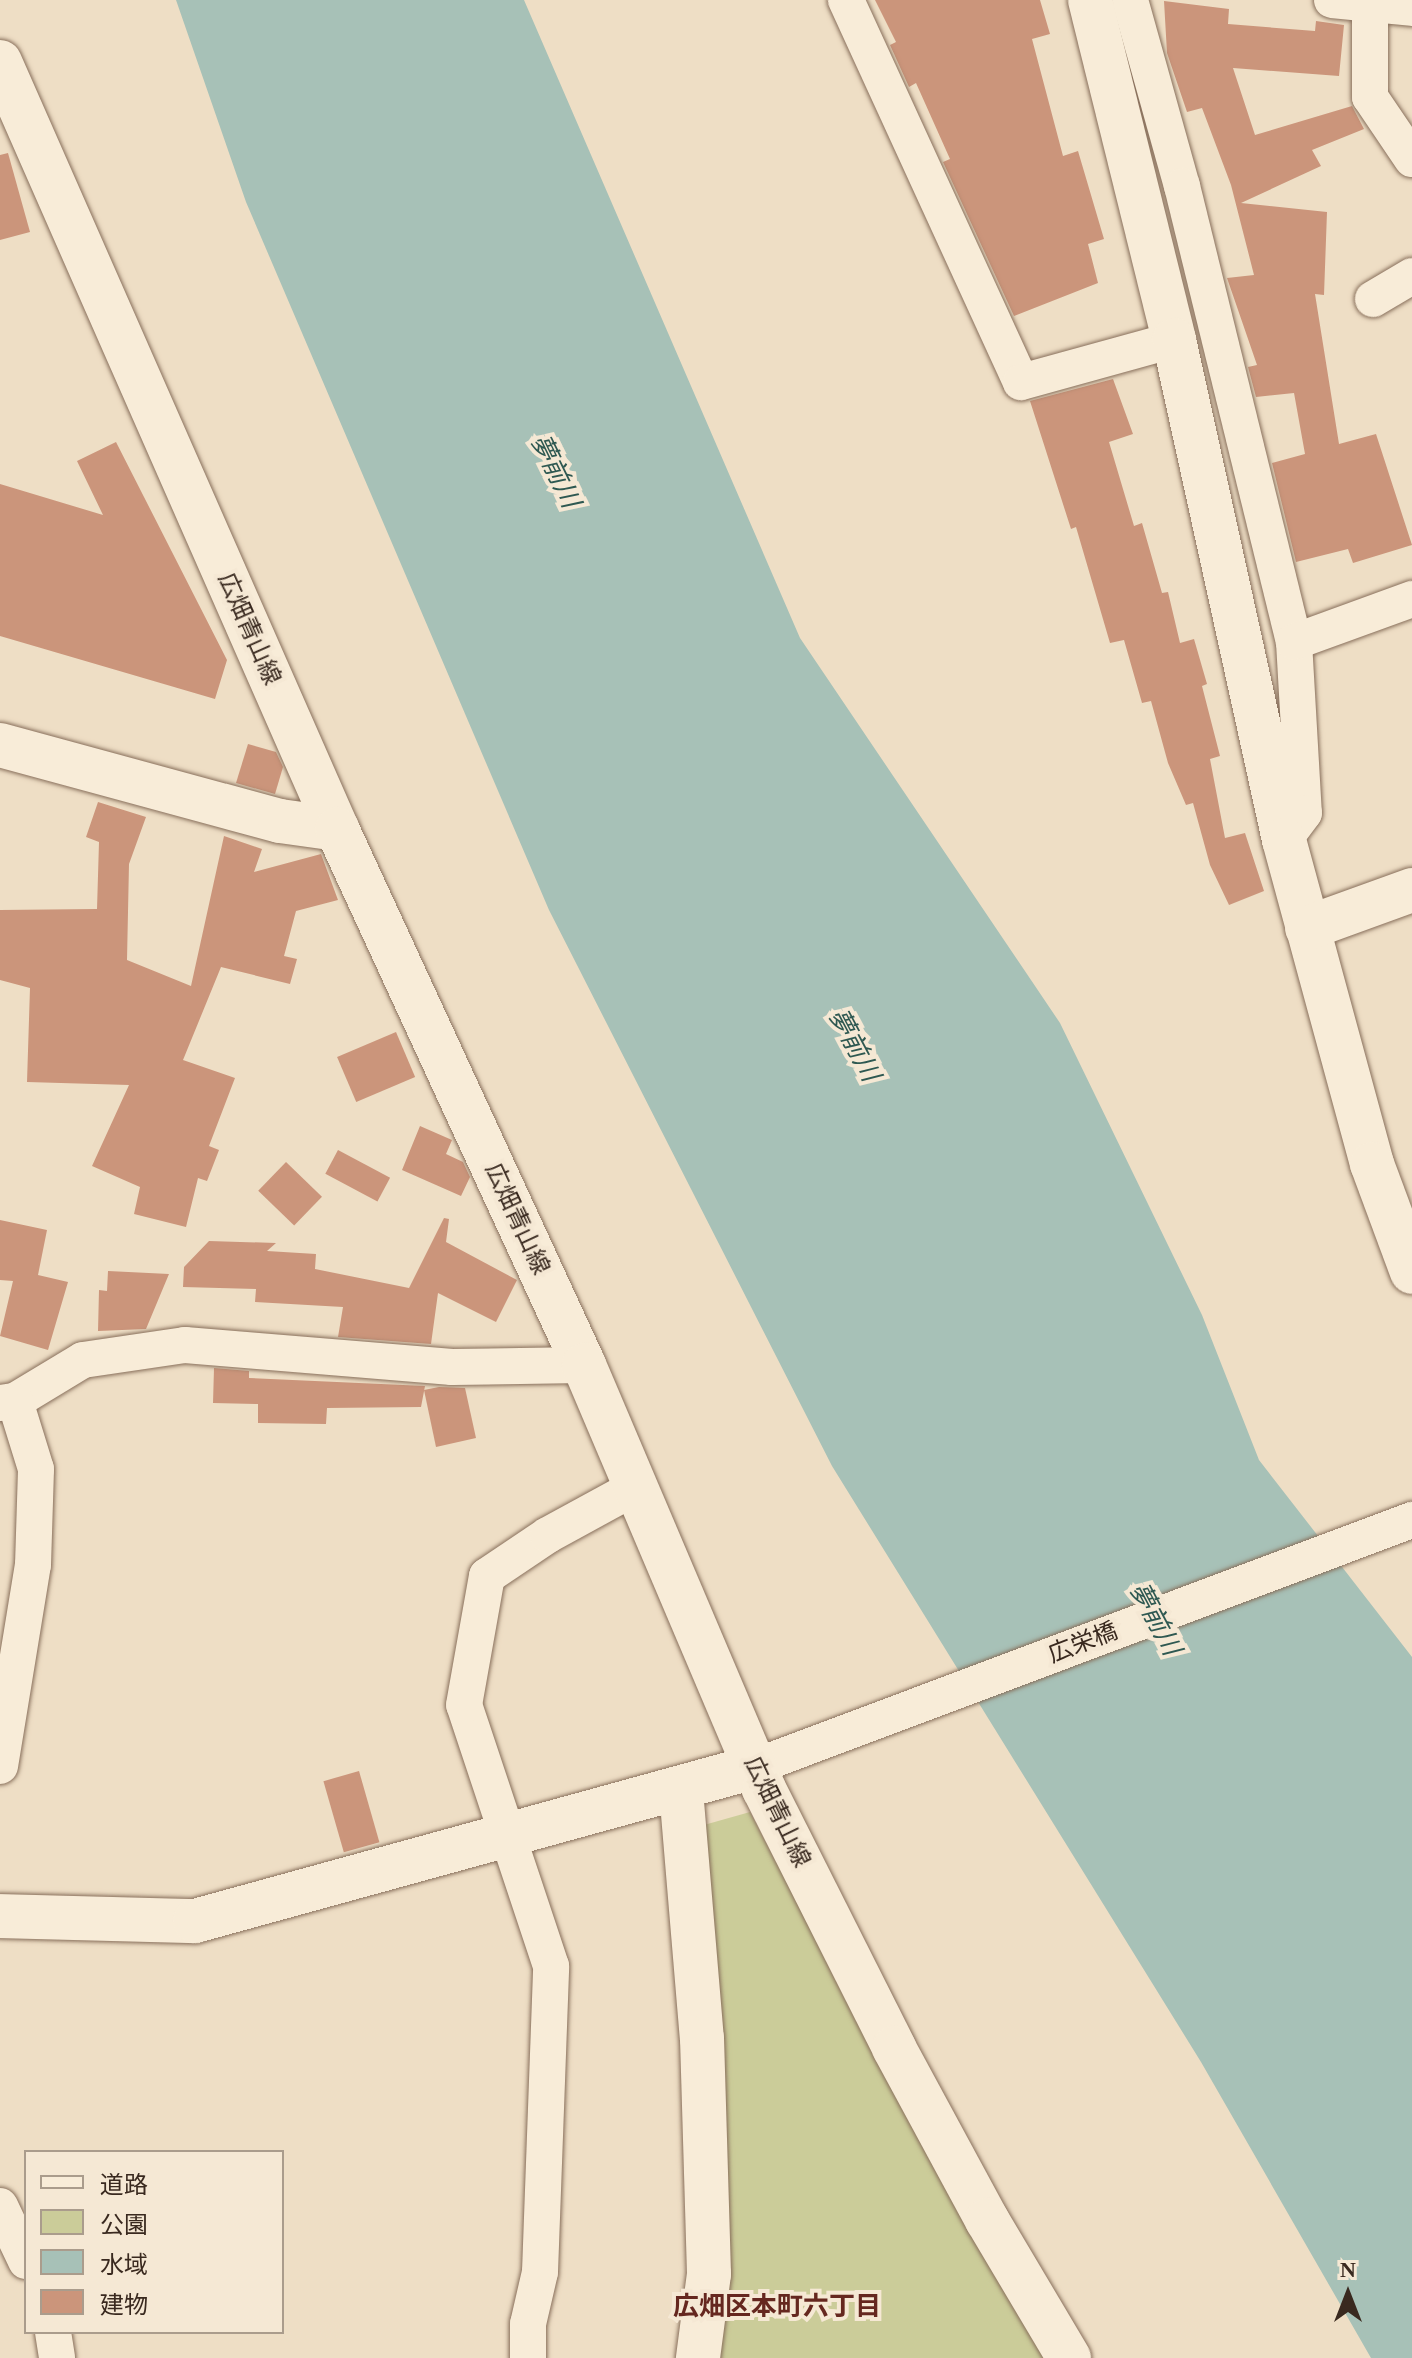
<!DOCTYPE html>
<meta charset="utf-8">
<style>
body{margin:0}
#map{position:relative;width:1412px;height:2358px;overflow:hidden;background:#eedec5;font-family:"Times New Roman","Noto Sans JP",serif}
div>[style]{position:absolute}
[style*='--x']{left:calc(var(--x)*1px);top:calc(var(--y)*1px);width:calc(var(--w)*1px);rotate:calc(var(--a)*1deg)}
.green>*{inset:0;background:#cbcc99}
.water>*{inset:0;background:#a7c1b7}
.building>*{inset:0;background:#cb957b;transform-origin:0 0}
.roads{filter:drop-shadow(0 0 2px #886f5b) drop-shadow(0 0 2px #886f5b)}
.minor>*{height:36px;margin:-18px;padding:0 18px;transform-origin:18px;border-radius:18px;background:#f8ecd8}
.tertiary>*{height:44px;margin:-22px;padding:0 22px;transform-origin:22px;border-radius:22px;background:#f8ecd8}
.secondary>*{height:44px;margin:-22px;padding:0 22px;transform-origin:22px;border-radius:22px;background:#f8ecd8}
span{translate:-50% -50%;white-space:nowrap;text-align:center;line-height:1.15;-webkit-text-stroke:8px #f5e8d4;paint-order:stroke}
.street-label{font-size:24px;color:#39291f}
.water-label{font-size:26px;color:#2e5851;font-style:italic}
.neighbourhood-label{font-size:26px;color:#65271f;font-weight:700}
.legend{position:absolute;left:24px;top:2150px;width:260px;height:184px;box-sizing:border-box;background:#f5e8d4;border:2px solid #aa9c8c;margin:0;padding:10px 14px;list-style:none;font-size:24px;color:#39291f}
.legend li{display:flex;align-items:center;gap:16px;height:40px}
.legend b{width:40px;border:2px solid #aa9c8c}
.north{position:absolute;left:1308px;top:2254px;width:80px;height:80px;-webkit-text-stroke:6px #f5e8d4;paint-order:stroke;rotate:0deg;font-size:22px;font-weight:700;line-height:32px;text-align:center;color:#39291f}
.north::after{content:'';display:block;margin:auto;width:28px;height:36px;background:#39291f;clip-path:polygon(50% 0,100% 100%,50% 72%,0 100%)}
</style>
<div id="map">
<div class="green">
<i style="clip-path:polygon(750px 1812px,927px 2152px,1048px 2358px,713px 2358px,704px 1825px)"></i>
</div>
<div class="water">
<i style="clip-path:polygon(176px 0,524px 0,800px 638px,1060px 1023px,1202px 1315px,1259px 1460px,1412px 1657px,1412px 2358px,1371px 2358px,1201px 2062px,832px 1466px,549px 910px,246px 202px)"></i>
</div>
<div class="building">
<i style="clip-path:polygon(875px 0,1040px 0,1050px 34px,1032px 39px,1063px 156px,1078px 151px,1104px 239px,1088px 244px,1098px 283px,1014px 316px,943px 162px,950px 159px,916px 83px,909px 87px,890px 45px,896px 42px)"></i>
<i style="clip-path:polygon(1164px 1px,1229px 9px,1228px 24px,1315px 31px,1316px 21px,1344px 25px,1339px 76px,1233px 68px,1255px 135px,1352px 106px,1364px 129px,1312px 150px,1321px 166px,1241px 203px,1327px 212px,1324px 295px,1315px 294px,1339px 444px,1376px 434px,1412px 545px,1353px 563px,1348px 549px,1296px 562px,1272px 463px,1305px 454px,1294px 393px,1256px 397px,1248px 367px,1257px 365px,1227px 278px,1254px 275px,1231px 185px,1202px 108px,1187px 112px,1167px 53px)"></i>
<i style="clip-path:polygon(8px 153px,30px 232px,0 240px,0 155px)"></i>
<i style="clip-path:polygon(1113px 379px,1133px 434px,1109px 442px,1134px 526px,1142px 523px,1162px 593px,1168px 592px,1180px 643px,1194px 639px,1207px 684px,1202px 686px,1220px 756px,1210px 759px,1225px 838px,1245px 833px,1264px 891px,1229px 905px,1210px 865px,1193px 803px,1186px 805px,1168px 763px,1151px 701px,1142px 703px,1124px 640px,1110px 643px,1076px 527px,1071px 529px,1030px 401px)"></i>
<i style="clip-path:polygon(116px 442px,227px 660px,215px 699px,0 636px,0 484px,103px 515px,77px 461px)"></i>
<i style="clip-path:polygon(248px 744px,276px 752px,283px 767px,275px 794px,236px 783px)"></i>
<i style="clip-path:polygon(98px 802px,146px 817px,129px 864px,127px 960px,191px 986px,224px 836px,262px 849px,254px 872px,321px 854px,338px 900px,296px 911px,284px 956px,297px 959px,290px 984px,221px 967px,183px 1060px,235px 1078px,209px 1146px,219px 1150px,207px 1181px,198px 1178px,186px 1227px,134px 1214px,140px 1187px,92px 1166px,129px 1085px,27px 1082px,30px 988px,0 980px,0 910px,97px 909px,99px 842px,86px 837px)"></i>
<i style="left:396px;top:1032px;width:49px;height:64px;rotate:67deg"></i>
<i style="clip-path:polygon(420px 1126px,452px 1140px,446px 1154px,463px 1162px,470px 1177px,461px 1196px,402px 1170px)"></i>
<i style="left:338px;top:1150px;width:59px;height:27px;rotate:28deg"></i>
<i style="left:286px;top:1162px;width:50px;height:40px;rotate:44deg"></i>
<i style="clip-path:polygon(444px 1218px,449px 1219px,446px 1242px,517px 1280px,496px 1322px,438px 1293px,431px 1344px,338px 1337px,343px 1307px,255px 1302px,256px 1289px,183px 1287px,184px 1267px,209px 1241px,276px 1243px,267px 1251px,316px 1254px,315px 1269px,409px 1288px)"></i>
<i style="clip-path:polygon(0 1220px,47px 1230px,38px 1275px,68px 1282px,48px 1350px,0 1336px,13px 1281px,0 1280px)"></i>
<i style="clip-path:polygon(108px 1271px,169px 1274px,146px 1329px,98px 1331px,99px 1290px,107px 1291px)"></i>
<i style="clip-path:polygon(214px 1368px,249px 1371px,249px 1378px,425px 1386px,421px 1407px,327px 1408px,326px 1424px,258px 1423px,258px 1404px,213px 1403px)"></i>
<i style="clip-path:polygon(439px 1387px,465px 1388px,476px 1438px,436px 1447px,424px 1390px)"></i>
<i style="left:359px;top:1771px;width:74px;height:37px;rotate:74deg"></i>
</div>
<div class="roads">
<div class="minor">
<i style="--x:846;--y:0;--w:420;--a:65.4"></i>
<i style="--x:1021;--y:382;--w:159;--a:-15.4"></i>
<i style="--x:1130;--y:0;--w:193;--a:74.4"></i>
<i style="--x:1182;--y:186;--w:470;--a:76.2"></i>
<i style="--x:1294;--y:642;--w:171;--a:86.7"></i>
<i style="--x:1304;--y:813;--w:34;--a:127"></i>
<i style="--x:1332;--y:0;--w:80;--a:5.7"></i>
<i style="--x:1370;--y:4;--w:93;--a:90"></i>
<i style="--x:1370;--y:97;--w:75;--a:55.9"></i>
<i style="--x:1373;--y:299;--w:45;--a:-30.5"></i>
<i style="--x:1294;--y:642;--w:126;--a:-20"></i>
<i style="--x:0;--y:1403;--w:15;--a:-8"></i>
<i style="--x:15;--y:1401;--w:79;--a:-31.1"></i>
<i style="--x:83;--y:1360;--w:103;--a:-8.4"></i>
<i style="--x:185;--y:1345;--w:268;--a:4.7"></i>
<i style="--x:452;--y:1367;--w:132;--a:-0.9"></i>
<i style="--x:0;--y:1766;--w:204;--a:-80.7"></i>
<i style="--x:33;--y:1565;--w:96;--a:-88.2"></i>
<i style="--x:36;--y:1469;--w:71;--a:-107.2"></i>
<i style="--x:754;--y:1767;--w:703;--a:-20.58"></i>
<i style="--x:0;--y:2206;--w:61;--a:64.7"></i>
<i style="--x:53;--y:2332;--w:26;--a:81"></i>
<i style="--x:528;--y:2358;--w:34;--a:-90"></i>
<i style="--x:528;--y:2324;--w:53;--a:-77"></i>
<i style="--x:540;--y:2272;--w:306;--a:-87.9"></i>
<i style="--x:551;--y:1966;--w:275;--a:-108.4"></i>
<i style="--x:464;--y:1705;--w:131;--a:-79.9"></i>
<i style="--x:487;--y:1576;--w:73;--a:-33.9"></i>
<i style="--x:548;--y:1535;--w:102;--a:-28.6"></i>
</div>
<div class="tertiary">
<i style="--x:1090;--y:0;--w:350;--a:76.1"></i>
<i style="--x:1174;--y:340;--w:512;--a:77.59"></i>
<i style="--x:1284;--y:840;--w:336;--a:74.8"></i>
<i style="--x:1372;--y:1164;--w:115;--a:69.7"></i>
<i style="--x:0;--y:745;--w:290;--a:15.2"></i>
<i style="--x:280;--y:821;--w:58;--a:8"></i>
<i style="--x:1307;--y:928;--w:112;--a:-19.9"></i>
<i style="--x:681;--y:1790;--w:249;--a:85.2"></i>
<i style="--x:702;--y:2038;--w:236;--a:88.3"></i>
<i style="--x:709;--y:2274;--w:85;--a:97.5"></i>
<i style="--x:0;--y:1916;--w:195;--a:1.5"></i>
<i style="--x:195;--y:1921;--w:580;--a:-15.4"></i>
</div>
<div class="secondary">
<i style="--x:0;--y:62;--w:838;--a:66.28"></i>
<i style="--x:337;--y:829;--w:590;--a:65.26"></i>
<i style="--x:584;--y:1365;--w:461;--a:67"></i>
<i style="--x:764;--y:1789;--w:290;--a:63.3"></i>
<i style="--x:894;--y:2048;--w:196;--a:61.6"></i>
<i style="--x:987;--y:2220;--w:161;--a:59.3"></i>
</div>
</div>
<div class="street-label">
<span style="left:249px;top:629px;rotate:66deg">広畑青山線</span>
<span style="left:517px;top:1219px;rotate:65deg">広畑青山線</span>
<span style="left:1083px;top:1643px;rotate:-21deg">広栄橋</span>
<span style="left:777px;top:1812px;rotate:64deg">広畑青山線</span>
</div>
<div class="water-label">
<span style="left:555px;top:471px;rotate:64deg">夢前川</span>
<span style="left:854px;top:1045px;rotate:62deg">夢前川</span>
<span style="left:1155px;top:1619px;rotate:62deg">夢前川</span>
</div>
<div class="neighbourhood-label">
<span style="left:777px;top:2307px">広畑区本町六丁目</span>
</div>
<ul class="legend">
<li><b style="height:10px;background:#f8ecd8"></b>道路</li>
<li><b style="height:22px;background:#cbcc99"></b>公園</li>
<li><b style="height:22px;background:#a7c1b7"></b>水域</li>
<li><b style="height:22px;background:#cb957b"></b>建物</li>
</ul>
<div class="north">N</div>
</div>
